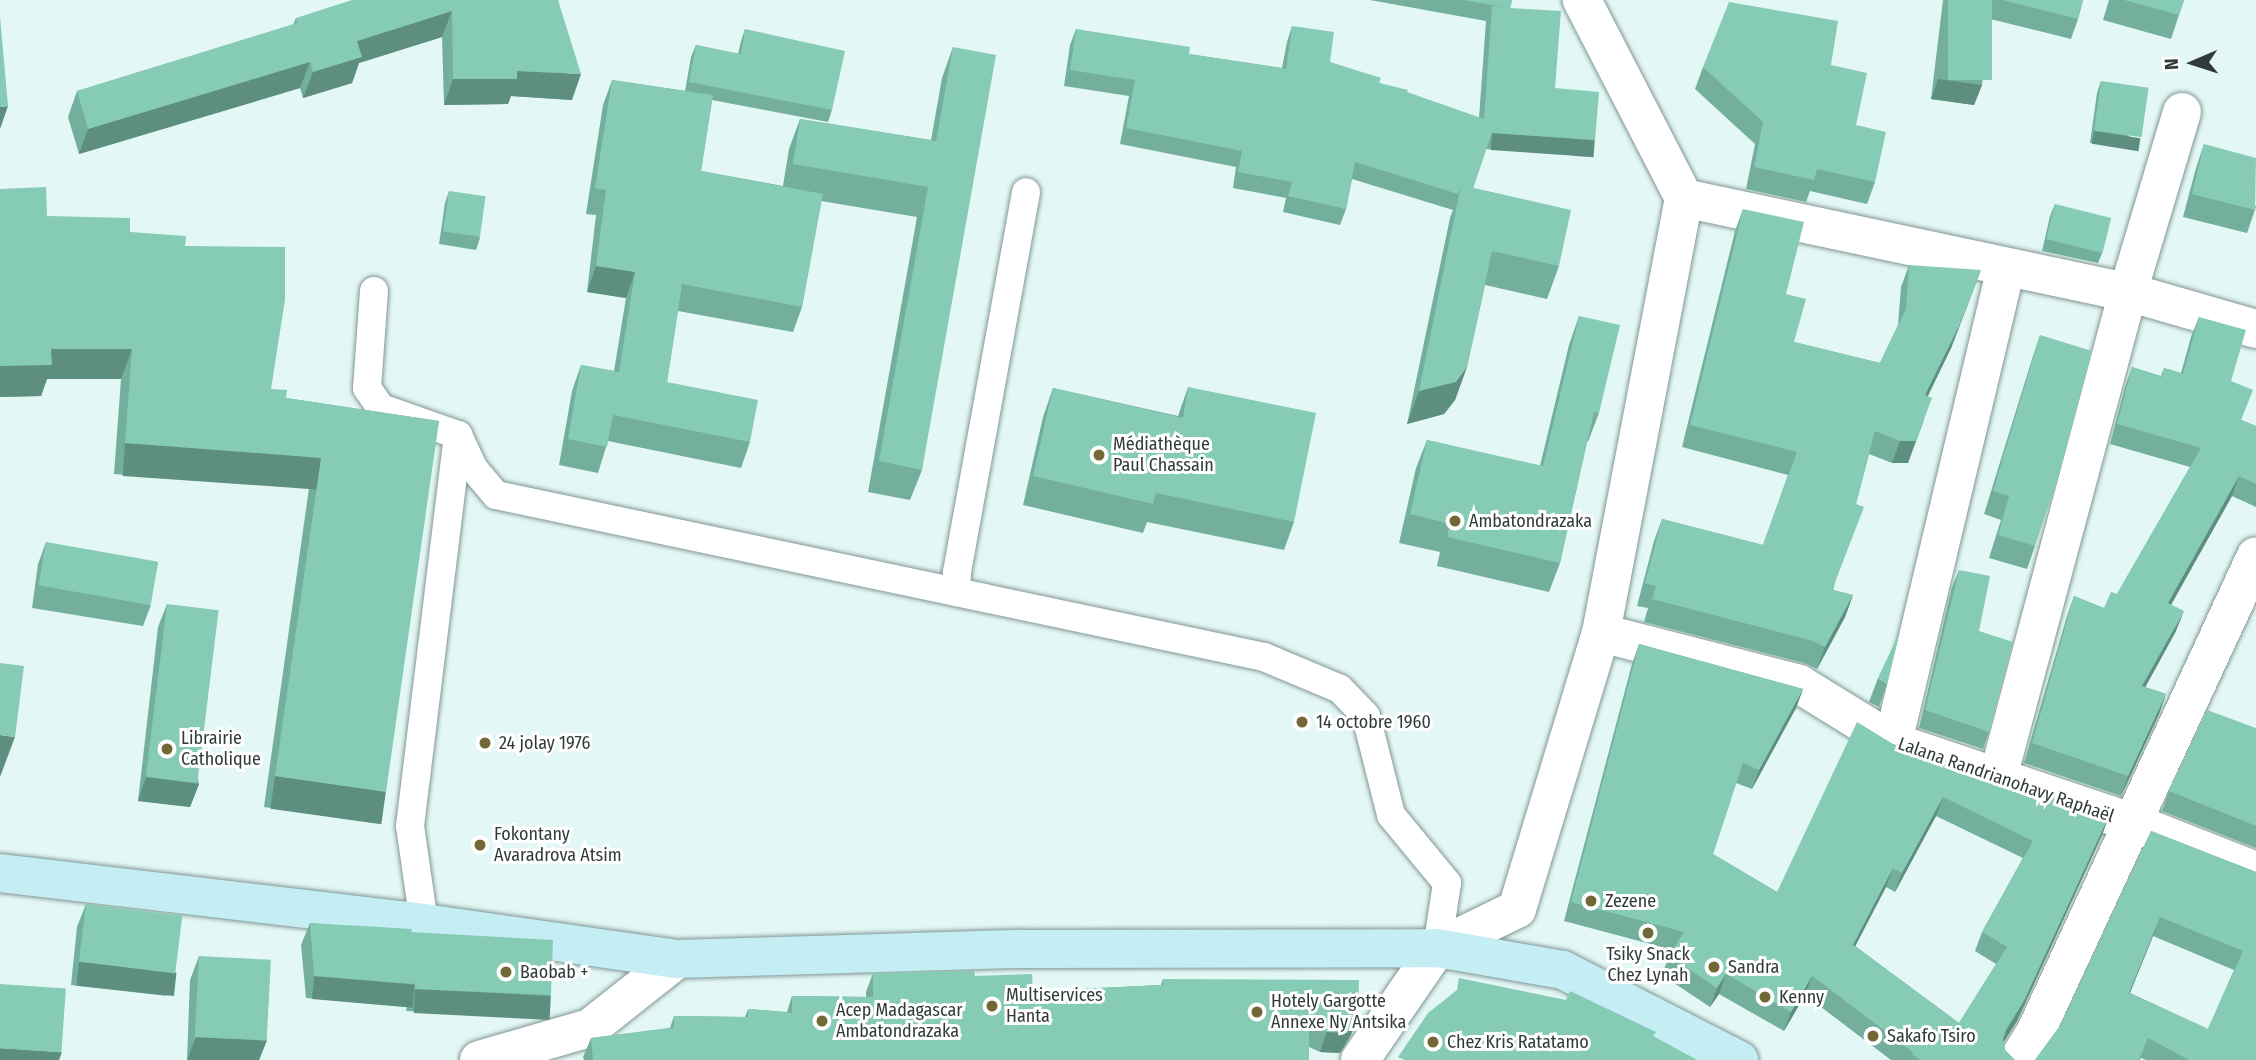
<!DOCTYPE html>
<meta charset="utf-8">
<style>
body{margin:0}
#map{position:relative;width:2256px;height:1060px;overflow:hidden;background:#e3f8f6;font-family:"Fira Sans Condensed",sans-serif}
div>[style]{position:absolute}
[style*='--x']{left:calc(var(--x)*1px);top:calc(var(--y)*1px);width:calc(var(--w)*1px);rotate:calc(var(--a)*1deg)}
.roads{filter:drop-shadow(0 0 2px #829694) drop-shadow(0 0 2px #829694)}
.service>*{height:28px;margin:-14px;padding:0 14px;transform-origin:14px;border-radius:14px;background:#fff}
.minor>*{height:38px;margin:-19px;padding:0 19px;transform-origin:19px;border-radius:19px;background:#fff}
.tertiary>*{height:38px;margin:-19px;padding:0 19px;transform-origin:19px;border-radius:19px;background:#fff}
.secondary>*{height:38px;margin:-19px;padding:0 19px;transform-origin:19px;border-radius:19px;background:#c4eef4}
.wall>*{inset:0;background:#73af9b}
.shaded-wall>*{inset:0;background:#5e8e7e;transform-origin:0 0}
.building>*{inset:0;background:#86cbb4;transform-origin:0 0}
.dots>*{width:19px;height:19px;translate:-50% -50%;box-sizing:border-box;border:4px solid #fff;border-radius:50%}
span{translate:-50% -50%;white-space:nowrap;text-align:center;line-height:1.15;-webkit-text-stroke:6px #fff;paint-order:stroke}
.poi-label{font-size:18px;color:#323b3a}
.left{translate:0 -50%;text-align:left}
.street-label{font-size:18px;color:#323b3a}
.north{position:absolute;left:2158px;top:28px;width:70px;height:70px;-webkit-text-stroke:5px #fff;paint-order:stroke;rotate:267deg;font-size:19px;font-weight:700;line-height:28px;text-align:center;color:#323b3a}
.north::after{content:'';display:block;margin:auto;width:24px;height:32px;background:#323b3a;clip-path:polygon(50% 0,100% 100%,50% 72%,0 100%)}
</style>
<div id="map">
<div class="roads">
<div class="service">
<i style="--x:374;--y:291;--w:97;--a:94.1"></i>
<i style="--x:367;--y:388;--w:24;--a:55"></i>
<i style="--x:381;--y:408;--w:82;--a:19.3"></i>
<i style="--x:458;--y:435;--w:38;--a:65"></i>
<i style="--x:474;--y:469;--w:34;--a:50"></i>
<i style="--x:496;--y:495;--w:785;--a:11.91"></i>
<i style="--x:1264;--y:657;--w:82;--a:22.8"></i>
<i style="--x:1340;--y:689;--w:37;--a:46"></i>
<i style="--x:1366;--y:716;--w:102;--a:75.8"></i>
<i style="--x:1391;--y:815;--w:88;--a:50.5"></i>
<i style="--x:1447;--y:883;--w:66;--a:98.7"></i>
<i style="--x:956;--y:592;--w:20;--a:-87"></i>
<i style="--x:957;--y:572;--w:386;--a:-79.7"></i>
<i style="--x:424;--y:923;--w:98;--a:-98.2"></i>
<i style="--x:410;--y:826;--w:394;--a:-83"></i>
</div>
<div class="minor">
<i style="--x:1684;--y:198;--w:454;--a:12"></i>
<i style="--x:2128;--y:292;--w:133;--a:16.1"></i>
<i style="--x:1601;--y:633;--w:204;--a:14.4"></i>
<i style="--x:1799;--y:684;--w:110;--a:31.7"></i>
<i style="--x:1893;--y:742;--w:254;--a:18.6"></i>
<i style="--x:2134;--y:823;--w:131;--a:21.5"></i>
<i style="--x:1893;--y:742;--w:488;--a:-76.6"></i>
<i style="--x:1998;--y:777;--w:502;--a:-75"></i>
<i style="--x:2128;--y:292;--w:188;--a:-73.3"></i>
<i style="--x:1437;--y:948;--w:89;--a:-26"></i>
<i style="--x:1517;--y:909;--w:288;--a:-73.1"></i>
<i style="--x:1601;--y:633;--w:443;--a:-79.2"></i>
<i style="--x:1684;--y:198;--w:223;--a:-117.3"></i>
<i style="--x:479;--y:1060;--w:116;--a:-16.1"></i>
<i style="--x:590;--y:1028;--w:111;--a:-38.4"></i>
<i style="--x:2018;--y:1060;--w:34;--a:-58"></i>
<i style="--x:2036;--y:1031;--w:523;--a:-65.15"></i>
</div>
<div class="tertiary">
<i style="--x:1360;--y:1060;--w:136;--a:-55.5"></i>
</div>
<div class="secondary">
<i style="--x:0;--y:873;--w:427;--a:6.7"></i>
<i style="--x:424;--y:923;--w:256;--a:8.1"></i>
<i style="--x:677;--y:959;--w:344;--a:-1.7"></i>
<i style="--x:1021;--y:949;--w:416;--a:-0.1"></i>
<i style="--x:1437;--y:948;--w:128;--a:9.9"></i>
<i style="--x:1563;--y:970;--w:198;--a:27.1"></i>
</div>
</div>
<div class="wall">
<i style="clip-path:polygon(558px 0,572px 100px,511px 96px,508px 104px,444px 105px,442px 37px,359px 63px,352px 83px,303px 98px,300px 88px,79px 154px,68px 117px,77px 91px,293px 25px,296px 18px)"></i>
<i style="clip-path:polygon(1370px 0,1512px 0,1510px 8px,1555px 88px,1595px 140px,1590px 156px,1486px 149px,1473px 188px,1559px 266px,1547px 299px,1485px 285px,1467px 367px,1455px 400px,1444px 414px,1407px 424px,1450px 218px,1453px 210px,1352px 179px,1346px 209px,1340px 225px,1283px 212px,1286px 198px,1233px 188px,1236px 167px,1120px 144px,1129px 96px,1064px 86px,1070px 45px,1076px 29px,1189px 54px,1282px 68px,1287px 42px,1292px 26px,1330px 62px,1379px 83px,1479px 118px,1486px 21px)"></i>
<i style="clip-path:polygon(1943px 0,2083px 0,2078px 19px,2071px 39px,1990px 19px,1982px 85px,1974px 105px,1931px 99px)"></i>
<i style="clip-path:polygon(2109px 0,2184px 0,2171px 39px,2103px 20px)"></i>
<i style="clip-path:polygon(745px 29px,832px 110px,828px 122px,712px 100px,701px 171px,783px 186px,789px 149px,800px 119px,931px 140px,942px 78px,953px 47px,922px 470px,910px 500px,868px 492px,917px 217px,821px 201px,802px 307px,793px 332px,678px 311px,667px 382px,750px 442px,741px 468px,608px 441px,598px 473px,559px 465px,572px 391px,581px 365px,614px 371px,626px 298px,587px 292px,596px 215px,586px 214px,603px 105px,612px 80px,685px 91px,691px 57px,696px 45px,738px 54px,741px 41px)"></i>
<i style="clip-path:polygon(1831px 65px,1856px 125px,1875px 182px,1867px 204px,1810px 191px,1806px 202px,1746px 189px,1755px 144px,1695px 89px,1703px 67px)"></i>
<i style="clip-path:polygon(2101px 81px,2136px 150px,2090px 143px,2097px 93px)"></i>
<i style="clip-path:polygon(2204px 144px,2256px 207px,2247px 233px,2183px 217px,2196px 168px)"></i>
<i style="clip-path:polygon(0 189px,47px 216px,130px 232px,185px 246px,271px 389px,286px 398px,439px 421px,375px 823px,264px 807px,309px 488px,114px 474px,121px 379px,47px 379px,41px 396px,0 397px)"></i>
<i style="clip-path:polygon(449px 191px,480px 238px,476px 250px,439px 244px,445px 203px)"></i>
<i style="clip-path:polygon(2055px 204px,2103px 251px,2098px 263px,2042px 251px,2050px 216px)"></i>
<i style="clip-path:polygon(1743px 209px,1786px 294px,1794px 342px,1880px 363px,1898px 325px,1901px 287px,1909px 265px,1952px 346px,1928px 396px,1908px 463px,1892px 463px,1869px 454px,1833px 590px,1853px 595px,1845px 617px,1817px 669px,1804px 663px,1644px 622px,1648px 608px,1637px 606px,1654px 541px,1662px 519px,1763px 545px,1788px 475px,1682px 447px,1735px 231px)"></i>
<i style="clip-path:polygon(1579px 316px,1599px 413px,1588px 442px,1587px 441px,1560px 563px,1549px 592px,1437px 566px,1440px 552px,1399px 543px,1416px 468px,1427px 440px,1540px 466px,1569px 345px)"></i>
<i style="clip-path:polygon(2199px 317px,2231px 381px,2241px 420px,2256px 426px,2256px 507px,2232px 496px,2171px 604px,2176px 631px,2145px 687px,2166px 694px,2159px 714px,2121px 796px,2024px 763px,2067px 616px,2074px 596px,2104px 608px,2117px 594px,2190px 467px,2110px 444px,2125px 387px,2132px 367px,2161px 376px,2164px 368px,2181px 373px,2191px 337px)"></i>
<i style="clip-path:polygon(2040px 335px,2035px 546px,2027px 569px,1989px 558px,2001px 520px,1984px 514px,2032px 359px)"></i>
<i style="clip-path:polygon(1188px 387px,1294px 522px,1284px 550px,1147px 522px,1143px 533px,1023px 505px,1043px 417px,1053px 388px,1178px 416px)"></i>
<i style="clip-path:polygon(46px 542px,151px 605px,143px 626px,32px 608px,38px 564px)"></i>
<i style="clip-path:polygon(1959px 570px,1979px 631px,1989px 732px,1983px 749px,1919px 728px,1952px 587px)"></i>
<i style="clip-path:polygon(167px 604px,199px 784px,190px 807px,138px 801px,158px 627px)"></i>
<i style="clip-path:polygon(evenodd,1639px 644px,1803px 689px,1796px 708px,1752px 789px,1736px 783px,1713px 854px,1777px 892px,1893px 744px,2109px 816px,2102px 835px,2017px 1021px,2004px 1042px,2005px 1050px,2015px 1060px,1891px 1060px,1805px 995px,1784px 1031px,1719px 994px,1710px 1007px,1662px 975px,1669px 956px,1673px 950px,1564px 921px,1632px 664px,1639px 644px,1936px 816px,2023px 858px,1982px 932px,1975px 951px,1996px 964px,1959px 1023px,1855px 946px,1886px 887px,1895px 892px,1936px 816px)"></i>
<i style="clip-path:polygon(1878px 678px,1887px 684px,1879px 707px,1869px 702px)"></i>
<i style="clip-path:polygon(2256px 728px,2256px 848px,2162px 811px,2169px 791px)"></i>
<i style="clip-path:polygon(evenodd,2151px 831px,2256px 872px,2256px 1060px,2146px 1060px,2141px 1058px,2140px 1060px,2035px 1060px,2062px 1023px,2151px 831px,2153px 936px,2234px 970px,2208px 1029px,2130px 993px,2153px 936px)"></i>
<i style="clip-path:polygon(86px 904px,167px 996px,71px 985px,77px 927px)"></i>
<i style="clip-path:polygon(310px 923px,411px 932px,551px 995px,543px 1017px,406px 1011px,407px 1006px,306px 998px,301px 945px)"></i>
<i style="clip-path:polygon(199px 956px,267px 1040px,259px 1060px,187px 1060px,190px 980px)"></i>
<i style="clip-path:polygon(873px 973px,975px 976px,1033px 991px,1161px 985px,1163px 979px,1358px 1015px,1351px 1035px,1340px 1053px,1320px 1052px,1309px 1047px,1309px 1060px,584px 1060px,583px 1057px,591px 1038px,670px 1028px,674px 1016px,745px 1017px,748px 1009px,787px 1012px,792px 996px,866px 997px,866px 992px)"></i>
</div>
<div class="shaded-wall">
<i style="clip-path:polygon(452px 11px,442px 37px,359px 63px,352px 83px,303px 98px,313px 72px,357px 41px)"></i>
<i style="clip-path:polygon(310px 62px,300px 88px,79px 154px,88px 129px)"></i>
<i style="clip-path:polygon(517px 71px,581px 74px,572px 100px,511px 96px,508px 104px,444px 105px,453px 79px)"></i>
<i style="clip-path:polygon(1938px 79px,1982px 85px,1974px 105px,1931px 99px)"></i>
<i style="clip-path:polygon(8px 106px,0 129px,0 107px)"></i>
<i style="left:2094px;top:131px;width:47px;height:13px;rotate:9deg"></i>
<i style="left:1492px;top:133px;width:103px;height:17px;rotate:4deg"></i>
<i style="clip-path:polygon(596px 266px,635px 272px,626px 298px,587px 292px)"></i>
<i style="clip-path:polygon(1981px 270px,1952px 346px,1917px 418px,1925px 395px)"></i>
<i style="clip-path:polygon(51px 349px,132px 349px,121px 379px,47px 379px,41px 396px,0 397px,0 366px)"></i>
<i style="clip-path:polygon(1467px 367px,1455px 400px,1444px 414px,1407px 424px,1419px 391px)"></i>
<i style="clip-path:polygon(1924px 420px,1908px 463px,1892px 463px,1900px 441px)"></i>
<i style="left:125px;top:443px;width:197px;height:33px;rotate:4deg"></i>
<i style="clip-path:polygon(2239px 476px,2232px 496px,2161px 623px,2168px 603px)"></i>
<i style="clip-path:polygon(1853px 595px,1845px 617px,1817px 669px,1825px 647px)"></i>
<i style="clip-path:polygon(2184px 611px,2176px 631px,2135px 706px,2142px 686px)"></i>
<i style="clip-path:polygon(1803px 689px,1796px 708px,1752px 789px,1759px 770px)"></i>
<i style="clip-path:polygon(2166px 694px,2159px 714px,2121px 796px,2128px 776px)"></i>
<i style="clip-path:polygon(0 735px,15px 737px,0 777px)"></i>
<i style="left:275px;top:776px;width:112px;height:33px;rotate:8deg"></i>
<i style="clip-path:polygon(146px 777px,199px 784px,190px 807px,138px 801px)"></i>
<i style="clip-path:polygon(1943px 797px,1936px 816px,1895px 892px,1902px 873px)"></i>
<i style="clip-path:polygon(2109px 816px,2102px 835px,2017px 1021px,1999px 1049px,2006px 1030px)"></i>
<i style="clip-path:polygon(1893px 868px,1886px 887px,1846px 964px,1853px 945px)"></i>
<i style="clip-path:polygon(2160px 917px,2153px 936px,2122px 1012px,2129px 993px)"></i>
<i style="left:79px;top:962px;width:98px;height:24px;rotate:6deg"></i>
<i style="clip-path:polygon(1726px 974px,1719px 994px,1710px 1007px,1717px 988px)"></i>
<i style="left:314px;top:976px;width:101px;height:23px;rotate:5deg"></i>
<i style="clip-path:polygon(1812px 976px,1805px 995px,1784px 1031px,1791px 1012px)"></i>
<i style="left:415px;top:989px;width:136px;height:24px;rotate:3deg"></i>
<i style="clip-path:polygon(1358px 1015px,1351px 1035px,1340px 1053px,1320px 1052px,1327px 1032px)"></i>
<i style="clip-path:polygon(196px 1037px,267px 1040px,259px 1060px,187px 1060px)"></i>
<i style="clip-path:polygon(0 1048px,62px 1052px,59px 1060px,0 1060px)"></i>
</div>
<div class="building">
<i style="clip-path:polygon(352px 0,558px 0,581px 74px,517px 71px,517px 79px,453px 79px,452px 11px,357px 41px,362px 57px,313px 72px,310px 62px,88px 129px,77px 91px,297px 23px,296px 18px)"></i>
<i style="clip-path:polygon(1463px 0,1512px 0,1510px 8px,1561px 11px,1555px 88px,1599px 92px,1595px 140px,1492px 133px,1473px 188px,1461px 185px,1458px 194px,1355px 162px,1346px 209px,1288px 196px,1292px 182px,1238px 172px,1242px 151px,1126px 128px,1135px 80px,1070px 70px,1076px 29px,1190px 47px,1189px 54px,1286px 69px,1292px 26px,1334px 32px,1330px 62px,1381px 78px,1379px 83px,1408px 90px,1407px 92px,1484px 119px,1492px 6px,1503px 7px)"></i>
<i style="left:1948px;top:0;width:44px;height:80px"></i>
<i style="clip-path:polygon(2002px 0,2083px 0,2078px 19px)"></i>
<i style="clip-path:polygon(2124px 0,2184px 0,2179px 15px)"></i>
<i style="clip-path:polygon(1729px 2px,1838px 21px,1831px 65px,1867px 73px,1856px 125px,1886px 132px,1875px 182px,1817px 169px,1814px 180px,1754px 167px,1763px 122px,1703px 67px)"></i>
<i style="clip-path:polygon(0 17px,8px 106px,0 107px)"></i>
<i style="clip-path:polygon(745px 29px,845px 51px,832px 110px,689px 82px,696px 45px,741px 54px)"></i>
<i style="clip-path:polygon(953px 47px,996px 55px,922px 470px,879px 461px,928px 187px,793px 164px,800px 119px,936px 141px)"></i>
<i style="clip-path:polygon(612px 80px,713px 95px,701px 171px,823px 194px,802px 307px,682px 284px,667px 382px,758px 400px,750px 442px,613px 415px,607px 447px,568px 439px,581px 365px,619px 372px,635px 272px,596px 266px,606px 190px,595px 188px)"></i>
<i style="left:2101px;top:81px;width:48px;height:50px;rotate:8deg"></i>
<i style="clip-path:polygon(2204px 144px,2256px 158px,2255px 210px,2192px 194px)"></i>
<i style="clip-path:polygon(1461px 185px,1571px 210px,1559px 266px,1492px 251px,1467px 367px,1456px 382px,1419px 391px)"></i>
<i style="clip-path:polygon(46px 187px,47px 216px,130px 218px,130px 232px,186px 236px,185px 246px,285px 247px,285px 300px,271px 389px,287px 390px,286px 398px,439px 421px,386px 792px,275px 776px,321px 458px,125px 443px,132px 349px,51px 349px,52px 365px,0 366px,0 189px)"></i>
<i style="left:449px;top:191px;width:37px;height:41px;rotate:8deg"></i>
<i style="left:2055px;top:204px;width:58px;height:36px;rotate:14deg"></i>
<i style="clip-path:polygon(1743px 209px,1804px 222px,1786px 294px,1806px 299px,1794px 342px,1880px 363px,1906px 309px,1909px 265px,1981px 270px,1960px 324px,1925px 395px,1932px 398px,1916px 441px,1900px 441px,1875px 431px,1856px 504px,1864px 507px,1832px 590px,1853px 595px,1825px 647px,1813px 641px,1652px 599px,1656px 586px,1645px 583px,1662px 519px,1763px 545px,1797px 452px,1690px 425px)"></i>
<i style="clip-path:polygon(1579px 316px,1620px 325px,1599px 413px,1594px 412px,1560px 563px,1447px 537px,1450px 524px,1410px 514px,1427px 440px,1543px 466px)"></i>
<i style="clip-path:polygon(2199px 317px,2246px 330px,2231px 381px,2253px 390px,2241px 420px,2256px 426px,2256px 484px,2239px 476px,2168px 603px,2184px 611px,2142px 686px,2166px 694px,2128px 776px,2032px 743px,2074px 596px,2104px 608px,2111px 592px,2117px 594px,2201px 448px,2117px 424px,2132px 367px,2162px 377px,2164px 368px,2183px 374px)"></i>
<i style="clip-path:polygon(2040px 335px,2092px 351px,2058px 478px,2035px 546px,1998px 535px,2009px 496px,1993px 491px)"></i>
<i style="clip-path:polygon(1188px 387px,1316px 413px,1294px 522px,1156px 493px,1153px 504px,1033px 476px,1053px 388px,1183px 418px)"></i>
<i style="left:46px;top:542px;width:114px;height:44px;rotate:10deg"></i>
<i style="clip-path:polygon(1959px 570px,1990px 576px,1979px 631px,2013px 642px,1989px 732px,1925px 710px)"></i>
<i style="left:167px;top:604px;width:52px;height:174px;rotate:7deg"></i>
<i style="clip-path:polygon(1900px 631px,1887px 684px,1878px 678px)"></i>
<i style="clip-path:polygon(evenodd,1639px 644px,1803px 689px,1759px 770px,1743px 763px,1713px 854px,1777px 892px,1857px 722px,1893px 744px,2109px 816px,2024px 1001px,2006px 1030px,2003px 1039px,2005px 1050px,2015px 1060px,1921px 1060px,1912px 1054px,1913px 1052px,1812px 976px,1791px 1012px,1726px 974px,1717px 988px,1669px 956px,1684px 932px,1571px 902px,1639px 644px,1943px 797px,2033px 841px,1982px 932px,2007px 947px,1959px 1023px,1853px 945px,1893px 868px,1902px 873px,1943px 797px)"></i>
<i style="clip-path:polygon(0 663px,24px 666px,15px 737px,0 735px)"></i>
<i style="clip-path:polygon(2207px 710px,2256px 728px,2256px 826px,2169px 791px)"></i>
<i style="clip-path:polygon(evenodd,2151px 831px,2256px 872px,2256px 1060px,2189px 1060px,2148px 1038px,2139px 1060px,2035px 1060px,2062px 1023px,2151px 831px,2160px 917px,2243px 951px,2208px 1029px,2129px 993px,2160px 917px)"></i>
<i style="left:86px;top:904px;width:97px;height:58px;rotate:7deg"></i>
<i style="clip-path:polygon(310px 923px,412px 929px,411px 932px,553px 940px,551px 995px,415px 989px,415px 984px,314px 976px)"></i>
<i style="left:199px;top:956px;width:72px;height:81px;rotate:3deg"></i>
<i style="clip-path:polygon(974px 971px,975px 976px,1032px 974px,1033px 991px,1163px 985px,1163px 979px,1359px 980px,1358px 1015px,1347px 1033px,1327px 1032px,1309px 1025px,1309px 1060px,593px 1060px,591px 1038px,674px 1028px,674px 1016px,748px 1017px,748px 1009px,792px 1013px,792px 996px,873px 997px,873px 973px)"></i>
<i style="clip-path:polygon(1459px 978px,1566px 1000px,1570px 991px,1656px 1032px,1653px 1036px,1697px 1060px,1405px 1060px,1398px 1057px,1428px 1013px,1457px 990px)"></i>
<i style="left:0;top:984px;width:66px;height:64px;rotate:4deg"></i>
</div>
<div class="dots">
<i style="left:1099px;top:455px;background:#726835"></i>
<i style="left:1455px;top:521px;background:#726835"></i>
<i style="left:1302px;top:722px;background:#726835"></i>
<i style="left:485px;top:743px;background:#726835"></i>
<i style="left:167px;top:749px;background:#726835"></i>
<i style="left:480px;top:845px;background:#726835"></i>
<i style="left:1591px;top:901px;background:#726835"></i>
<i style="left:1648px;top:933px;background:#726835"></i>
<i style="left:1714px;top:967px;background:#726835"></i>
<i style="left:506px;top:972px;background:#726835"></i>
<i style="left:1765px;top:997px;background:#726835"></i>
<i style="left:992px;top:1006px;background:#726835"></i>
<i style="left:1257px;top:1012px;background:#726835"></i>
<i style="left:822px;top:1021px;background:#726835"></i>
<i style="left:1873px;top:1036px;background:#726835"></i>
<i style="left:1433px;top:1042px;background:#726835"></i>
</div>
<div class="poi-label">
<span class="left" style="left:1113px;top:455px">Médiathèque<br>Paul Chassain</span>
<span class="left" style="left:1469px;top:521px">Ambatondrazaka</span>
<span class="left" style="left:1316px;top:722px">14 octobre 1960</span>
<span class="left" style="left:181px;top:749px">Librairie<br>Catholique</span>
<span class="left" style="left:499px;top:743px">24 jolay 1976</span>
<span class="left" style="left:494px;top:845px">Fokontany<br>Avaradrova Atsim</span>
<span class="left" style="left:1605px;top:901px">Zezene</span>
<span style="left:1648px;top:965px">Tsiky Snack<br>Chez Lynah</span>
<span class="left" style="left:1728px;top:967px">Sandra</span>
<span class="left" style="left:520px;top:972px">Baobab +</span>
<span class="left" style="left:1006px;top:1006px">Multiservices<br>Hanta</span>
<span class="left" style="left:1779px;top:997px">Kenny</span>
<span class="left" style="left:1271px;top:1012px">Hotely Gargotte<br>Annexe Ny Antsika</span>
<span class="left" style="left:836px;top:1021px">Acep Madagascar<br>Ambatondrazaka</span>
<span class="left" style="left:1887px;top:1036px">Sakafo Tsiro</span>
<span class="left" style="left:1447px;top:1042px">Chez Kris Ratatamo</span>
</div>
<div class="street-label">
<span style="left:2006px;top:780px;rotate:19deg">Lalana Randrianohavy Raphaël</span>
</div>
<div class="north">N</div>
</div>
